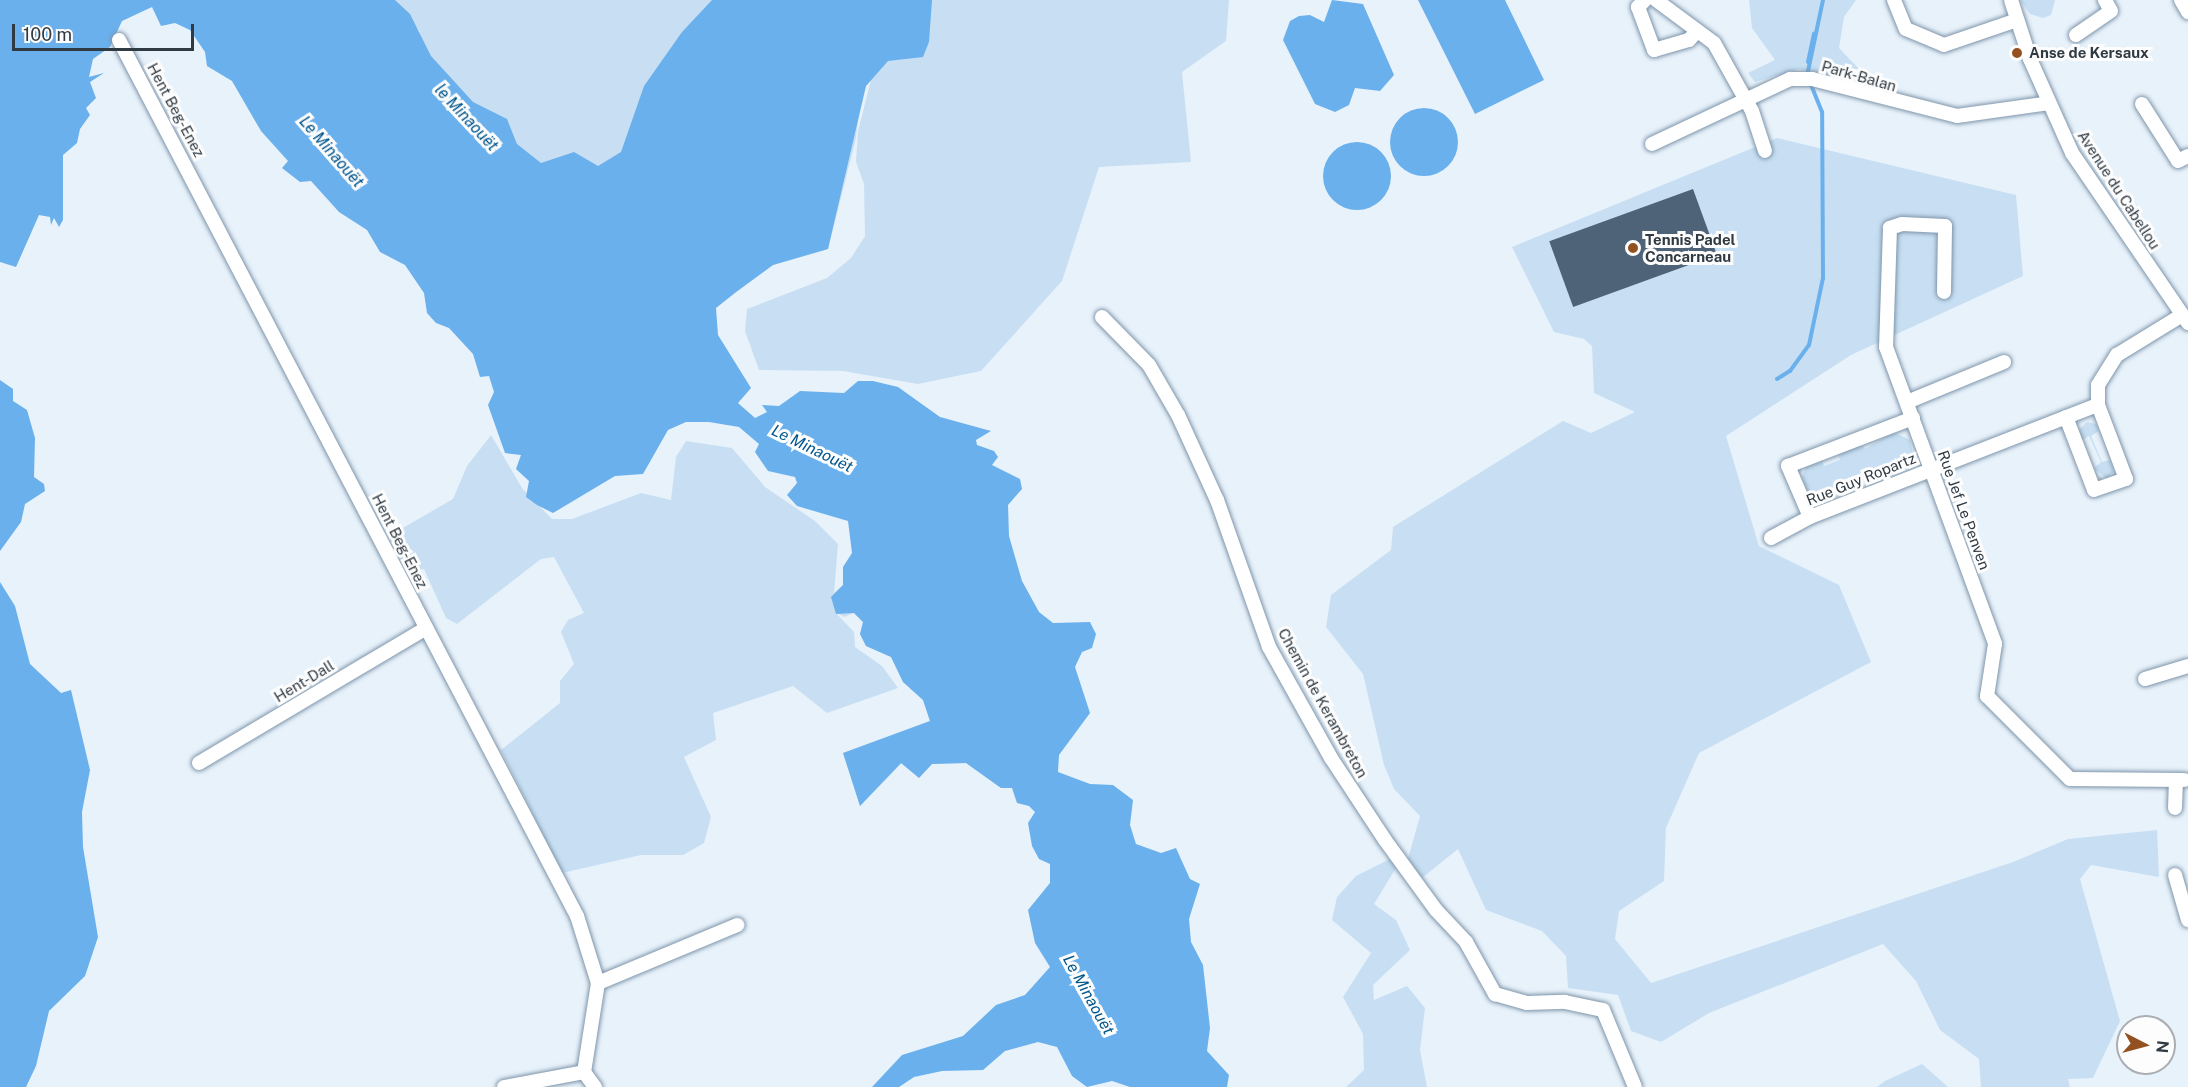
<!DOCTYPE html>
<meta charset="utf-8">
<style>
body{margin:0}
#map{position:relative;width:2188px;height:1087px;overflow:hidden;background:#e8f2fb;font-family:"Public Sans",sans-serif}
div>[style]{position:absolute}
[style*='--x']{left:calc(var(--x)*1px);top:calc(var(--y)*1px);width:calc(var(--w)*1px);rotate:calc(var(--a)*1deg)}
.green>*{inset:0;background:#c8dff3}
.water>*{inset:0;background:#6ab0ec}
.round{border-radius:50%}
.stream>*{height:4px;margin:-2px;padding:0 2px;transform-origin:2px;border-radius:2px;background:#6ab0ec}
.building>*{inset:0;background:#4e6377;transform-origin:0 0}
.roads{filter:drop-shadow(0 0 2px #7e95aa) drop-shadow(0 0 2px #7e95aa)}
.street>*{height:14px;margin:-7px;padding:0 7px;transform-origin:7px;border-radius:7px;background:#fff}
.dots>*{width:16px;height:16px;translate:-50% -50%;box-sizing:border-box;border:3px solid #fdfdfd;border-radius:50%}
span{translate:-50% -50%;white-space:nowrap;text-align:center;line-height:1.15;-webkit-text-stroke:6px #fdfdfd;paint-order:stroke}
.poi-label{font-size:15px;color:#303a43;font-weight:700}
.left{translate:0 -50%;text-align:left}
.street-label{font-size:15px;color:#303a43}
.water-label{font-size:16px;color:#00568d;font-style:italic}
.north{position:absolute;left:2116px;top:1015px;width:60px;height:60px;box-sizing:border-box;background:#fdfdfd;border:2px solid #abafb3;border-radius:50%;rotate:96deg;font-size:16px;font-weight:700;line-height:24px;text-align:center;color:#303a43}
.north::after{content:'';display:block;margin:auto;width:21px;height:27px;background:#935120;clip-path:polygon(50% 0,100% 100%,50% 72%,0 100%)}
.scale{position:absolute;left:12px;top:24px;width:182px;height:27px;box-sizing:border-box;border:3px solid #303a43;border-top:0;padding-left:8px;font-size:18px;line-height:21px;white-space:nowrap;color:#303a43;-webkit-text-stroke:4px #fdfdfd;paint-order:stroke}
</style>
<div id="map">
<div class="green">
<i style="clip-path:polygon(366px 0,421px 33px,395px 0,1229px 0,1226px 41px,1182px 72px,1191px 162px,1099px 167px,1062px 281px,981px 371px,918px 384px,843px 371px,759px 370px,745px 331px,747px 309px,827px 278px,851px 258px,865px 236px,864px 184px,856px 162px,858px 131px,871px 80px,886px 63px,866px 86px,860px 103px,856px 138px,828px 249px,773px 265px,715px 308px,642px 287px)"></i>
<i style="clip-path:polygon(1749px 0,1856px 0,1844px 17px,1839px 48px,1863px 73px,1861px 80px,1799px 69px,1755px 82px,1748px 73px,1775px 60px,1752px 28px)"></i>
<i style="clip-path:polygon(2020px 0,2055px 0,2051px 15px,2043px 18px,2030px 14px)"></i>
<i style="clip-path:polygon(1777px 138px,2016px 195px,2023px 276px,1851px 355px,1726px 436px,1759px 546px,1839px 585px,1871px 662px,1699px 753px,1666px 828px,1664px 881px,1619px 911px,1615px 939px,1651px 983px,2013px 862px,2068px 839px,2157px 830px,2159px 877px,2091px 865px,2080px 879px,2120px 1021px,2093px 1078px,2068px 1079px,2070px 1087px,1981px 1087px,1979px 1059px,1940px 1030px,1916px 981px,1883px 944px,1709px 1013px,1661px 1042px,1631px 1031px,1618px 995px,1568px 988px,1566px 956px,1542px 931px,1486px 910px,1458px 849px,1422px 878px,1408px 859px,1420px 816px,1394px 789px,1384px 765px,1363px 674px,1326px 627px,1331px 595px,1391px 550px,1393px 527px,1563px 421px,1591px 433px,1635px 412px,1594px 393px,1592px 346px,1584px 339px,1554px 332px,1512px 247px)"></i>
<i style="clip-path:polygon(2087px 422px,2096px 424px,2099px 431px,2091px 436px,2102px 462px,2110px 460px,2114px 471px,2107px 479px,2094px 468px,2101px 462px,2089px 436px,2081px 441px,2079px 430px)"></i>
<i style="clip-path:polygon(1893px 432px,1910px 440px,1914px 458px,1910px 467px,1871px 482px,1868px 476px,1847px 484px,1849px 490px,1826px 499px,1808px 493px,1802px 477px,1806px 467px,1822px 460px,1824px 466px,1840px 460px,1838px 453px,1862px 445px,1865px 449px)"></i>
<i style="clip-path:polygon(491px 435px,522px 488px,552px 519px,572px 519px,641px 493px,671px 500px,676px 457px,686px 441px,732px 448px,765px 487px,815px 521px,838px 544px,834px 593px,843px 585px,843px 567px,1001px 788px,966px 763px,932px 764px,919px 778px,902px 763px,860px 806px,843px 753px,930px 721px,923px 700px,903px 682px,891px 657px,866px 646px,860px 634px,863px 622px,854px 613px,844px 617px,834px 611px,854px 632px,855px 647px,882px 666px,898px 688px,827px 713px,793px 686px,713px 713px,716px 740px,684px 757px,711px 817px,704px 843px,683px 855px,641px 855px,562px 873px,501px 750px,560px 703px,560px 681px,574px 664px,561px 632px,568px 620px,584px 613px,554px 557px,541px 559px,457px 624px,446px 618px,424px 569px,409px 572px,389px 536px,453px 499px,467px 466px)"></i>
<i style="clip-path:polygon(1390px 859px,1396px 868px,1374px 904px,1396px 920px,1410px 950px,1373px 985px,1374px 1000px,1407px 986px,1425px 1008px,1420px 1050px,1427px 1087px,1346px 1087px,1364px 1070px,1363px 1034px,1343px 997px,1371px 953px,1332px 920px,1337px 897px,1356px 876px)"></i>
<i style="clip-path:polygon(1922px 1064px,1948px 1087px,1877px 1087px,1885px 1081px)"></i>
</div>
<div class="water">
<i style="clip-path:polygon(0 0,395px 0,410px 14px,431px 56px,473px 102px,507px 119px,517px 144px,541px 163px,574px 152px,598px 166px,621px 152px,644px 86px,682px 32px,712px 0,932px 0,929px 42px,923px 57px,888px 61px,866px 86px,828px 249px,773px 265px,736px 292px,716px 308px,718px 335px,751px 388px,738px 403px,755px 418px,767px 412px,762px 405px,779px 406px,800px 391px,844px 393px,858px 381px,873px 381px,898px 387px,940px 417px,991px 431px,976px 440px,977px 445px,994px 451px,998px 457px,992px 465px,1020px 479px,1022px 489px,1008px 505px,1009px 536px,1022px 581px,1039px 612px,1053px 623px,1090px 622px,1096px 634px,1092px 648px,1082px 652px,1075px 667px,1090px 713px,1059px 755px,1058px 772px,1090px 784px,1113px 785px,1133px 800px,1130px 825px,1136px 844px,1161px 853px,1176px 848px,1190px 879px,1200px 884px,1189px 919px,1191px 942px,1203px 965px,1210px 1028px,1207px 1051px,1229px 1075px,1227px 1087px,1130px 1087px,1112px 1081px,1087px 1087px,1072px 1076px,1057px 1047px,1038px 1042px,1005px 1051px,983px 1070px,942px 1071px,914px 1077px,899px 1087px,872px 1087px,902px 1055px,963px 1036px,996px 1005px,1025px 995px,1050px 967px,1035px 943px,1028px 910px,1050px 883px,1050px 864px,1039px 859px,1032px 846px,1028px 823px,1035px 812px,1029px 806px,1017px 803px,1012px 788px,1001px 788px,966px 763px,932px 764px,919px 778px,901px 763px,860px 806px,843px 753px,930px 721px,923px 700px,903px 682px,891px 657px,866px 646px,860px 634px,863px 622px,854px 613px,836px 614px,831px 597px,843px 585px,843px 567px,852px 553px,848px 521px,797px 506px,787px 495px,797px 483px,795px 477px,768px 471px,755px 452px,759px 444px,739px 427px,709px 422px,686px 422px,668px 430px,643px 474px,615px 476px,553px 513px,537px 505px,526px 497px,529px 481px,516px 469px,521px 455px,505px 453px,488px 405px,494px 392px,489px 376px,480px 377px,473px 354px,449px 328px,436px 323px,427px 313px,424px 293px,405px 265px,380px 252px,367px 230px,339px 212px,311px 181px,300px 182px,282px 168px,288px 161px,261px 131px,232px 81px,207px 66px,205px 52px,190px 30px,175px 23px,161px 26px,152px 7px,122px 21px,110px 47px,93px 59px,89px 77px,104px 73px,90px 82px,96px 98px,86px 108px,90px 115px,80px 129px,77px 143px,63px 155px,63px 220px,59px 227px,54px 218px,51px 225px,50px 217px,39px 215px,16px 267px,0 262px)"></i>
<i style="clip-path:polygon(1332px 0,1363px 4px,1394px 75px,1380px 91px,1355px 88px,1349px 105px,1335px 112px,1315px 104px,1283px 40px,1290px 21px,1299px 16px,1310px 15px,1324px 22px)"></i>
<i style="clip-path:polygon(1418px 0,1505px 0,1544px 80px,1475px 114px)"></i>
<i class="round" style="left:1390px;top:108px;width:68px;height:68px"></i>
<i class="round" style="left:1323px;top:142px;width:68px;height:68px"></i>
<i style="clip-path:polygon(0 380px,13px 389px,13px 401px,27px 410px,35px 438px,34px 477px,44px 484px,45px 491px,25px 504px,21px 522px,0 551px)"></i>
<i style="clip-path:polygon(0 582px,15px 606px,30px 664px,61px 693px,71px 690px,90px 770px,82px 812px,83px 847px,98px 937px,85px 976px,49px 1011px,36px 1066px,26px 1087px,0 1087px)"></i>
</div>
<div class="stream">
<i style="--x:1808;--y:62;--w:29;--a:-78"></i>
<i style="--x:1807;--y:76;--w:78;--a:-78.1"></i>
<i style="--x:1777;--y:379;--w:15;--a:-32"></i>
<i style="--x:1790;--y:371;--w:32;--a:-54"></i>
<i style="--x:1809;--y:345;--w:68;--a:-78.2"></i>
<i style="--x:1823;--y:278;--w:166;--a:-90.3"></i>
<i style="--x:1822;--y:112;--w:31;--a:-112"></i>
</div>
<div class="building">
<i style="left:1693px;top:189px;width:70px;height:153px;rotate:70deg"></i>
</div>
<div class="roads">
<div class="street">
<i style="--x:1645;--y:0;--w:10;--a:135"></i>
<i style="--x:1638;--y:7;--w:46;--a:69.6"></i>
<i style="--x:1654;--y:50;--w:36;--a:-16"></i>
<i style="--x:1689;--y:40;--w:12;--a:-48"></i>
<i style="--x:1656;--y:0;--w:72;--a:36.6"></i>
<i style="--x:1714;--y:43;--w:78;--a:60.8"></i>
<i style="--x:1752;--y:111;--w:42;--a:72"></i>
<i style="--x:1894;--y:0;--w:31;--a:68"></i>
<i style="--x:1906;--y:29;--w:41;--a:22.8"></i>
<i style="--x:1944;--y:45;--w:77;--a:-18.9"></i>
<i style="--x:2011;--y:0;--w:62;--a:72.1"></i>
<i style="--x:2030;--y:59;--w:103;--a:65.9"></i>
<i style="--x:2072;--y:153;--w:206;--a:55.7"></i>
<i style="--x:2181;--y:0;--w:14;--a:60"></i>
<i style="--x:2076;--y:35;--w:42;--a:-34.4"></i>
<i style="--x:2111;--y:11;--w:13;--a:-119"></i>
<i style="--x:119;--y:40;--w:989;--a:62.4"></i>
<i style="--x:577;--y:916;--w:70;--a:72.6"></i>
<i style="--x:598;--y:983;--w:90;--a:98.9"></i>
<i style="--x:2142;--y:104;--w:67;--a:57.7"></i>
<i style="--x:2178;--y:161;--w:11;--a:-27"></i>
<i style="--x:1652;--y:144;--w:153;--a:-25.2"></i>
<i style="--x:1790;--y:79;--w:22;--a:0"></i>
<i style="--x:1812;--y:79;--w:150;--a:14.3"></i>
<i style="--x:1957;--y:116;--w:93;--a:-8"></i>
<i style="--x:1944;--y:292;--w:66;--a:-89.1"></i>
<i style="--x:1945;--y:226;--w:43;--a:-177.3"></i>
<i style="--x:1902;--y:224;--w:13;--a:162"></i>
<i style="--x:1890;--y:228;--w:119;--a:91.9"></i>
<i style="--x:1886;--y:347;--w:316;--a:69.8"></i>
<i style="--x:1995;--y:644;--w:53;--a:98.7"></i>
<i style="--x:1987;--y:696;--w:117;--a:45"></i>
<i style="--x:2070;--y:779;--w:114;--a:0.5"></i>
<i style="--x:1102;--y:317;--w:67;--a:45.6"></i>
<i style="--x:1149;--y:365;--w:58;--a:59.9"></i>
<i style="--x:1178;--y:415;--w:94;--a:65.4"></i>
<i style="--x:1217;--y:500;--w:156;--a:70.5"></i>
<i style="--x:1269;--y:647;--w:127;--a:60.8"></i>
<i style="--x:1331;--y:758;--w:98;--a:56.6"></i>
<i style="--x:1385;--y:840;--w:87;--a:53.9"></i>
<i style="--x:1436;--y:910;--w:44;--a:46.8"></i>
<i style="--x:1466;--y:942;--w:60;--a:60.9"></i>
<i style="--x:1495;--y:994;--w:33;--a:16"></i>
<i style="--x:1527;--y:1003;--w:38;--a:-2"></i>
<i style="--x:1565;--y:1002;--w:39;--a:12"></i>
<i style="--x:1603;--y:1010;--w:83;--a:67.4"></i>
<i style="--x:1907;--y:402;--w:105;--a:-22.4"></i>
<i style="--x:2066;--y:417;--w:78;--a:69"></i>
<i style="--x:2094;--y:490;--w:34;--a:-19"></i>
<i style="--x:2126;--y:479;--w:79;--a:-110.7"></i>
<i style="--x:2098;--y:405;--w:20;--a:-90"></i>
<i style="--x:2098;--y:385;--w:36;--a:-58"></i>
<i style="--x:2117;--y:355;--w:76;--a:-31.6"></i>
<i style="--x:1810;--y:517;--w:56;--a:-113.3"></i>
<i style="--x:1788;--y:466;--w:134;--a:-21"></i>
<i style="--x:1771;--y:538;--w:44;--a:-28.3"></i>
<i style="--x:1810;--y:517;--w:309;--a:-21.3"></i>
<i style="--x:2145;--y:679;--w:45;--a:-16.8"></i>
<i style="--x:199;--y:763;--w:264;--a:-30.7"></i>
<i style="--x:2175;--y:808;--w:28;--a:-88"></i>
<i style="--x:2175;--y:875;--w:47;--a:73.9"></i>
<i style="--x:598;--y:983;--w:151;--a:-22.6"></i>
<i style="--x:584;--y:1072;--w:19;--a:54"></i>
<i style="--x:504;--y:1087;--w:81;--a:-10.6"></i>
</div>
</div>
<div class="dots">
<i style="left:2017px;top:53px;background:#935120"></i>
<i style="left:1633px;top:248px;background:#935120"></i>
</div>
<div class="poi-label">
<span class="left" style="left:2029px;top:53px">Anse de Kersaux</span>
<span class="left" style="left:1645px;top:248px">Tennis Padel<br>Concarneau</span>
</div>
<div class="street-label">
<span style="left:1859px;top:76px;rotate:16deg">Park-Balan</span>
<span style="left:176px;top:110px;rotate:62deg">Hent Beg-Enez</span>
<span style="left:2119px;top:190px;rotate:57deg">Avenue du Cabellou</span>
<span style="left:1861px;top:479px;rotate:-22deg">Rue Guy Ropartz</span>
<span style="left:1964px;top:510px;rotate:70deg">Rue Jef Le Penven</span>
<span style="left:400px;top:541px;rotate:63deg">Hent Beg-Enez</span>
<span style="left:304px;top:681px;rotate:-31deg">Hent-Dall</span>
<span style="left:1323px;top:703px;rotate:61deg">Chemin de Kerambreton</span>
</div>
<div class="water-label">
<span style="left:466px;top:118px;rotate:47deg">le Minaouët</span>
<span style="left:331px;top:152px;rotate:49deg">Le Minaouët</span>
<span style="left:812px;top:449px;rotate:26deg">Le Minaouët</span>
<span style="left:1088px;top:995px;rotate:61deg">Le Minaouët</span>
</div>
<div class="north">N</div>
<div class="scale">100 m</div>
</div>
